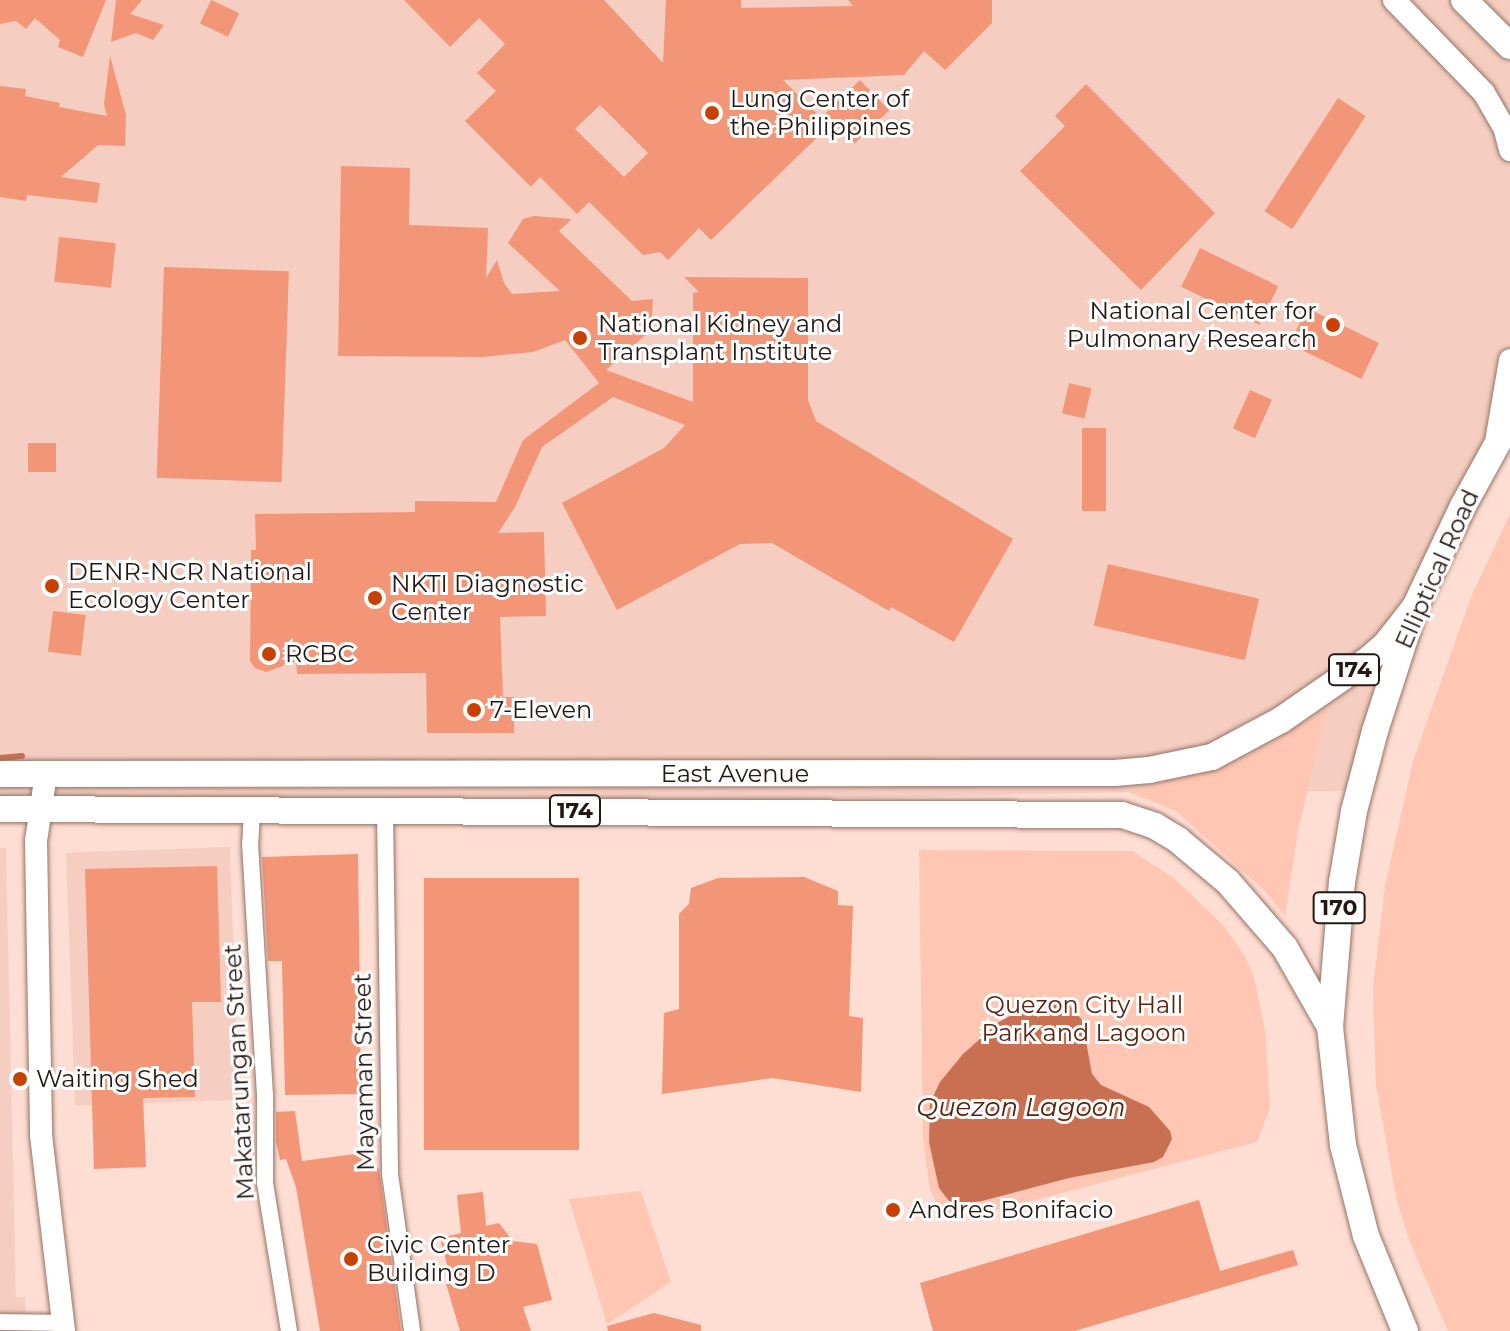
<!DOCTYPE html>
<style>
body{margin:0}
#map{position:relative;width:1510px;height:1331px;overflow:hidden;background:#feddd2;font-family:Montserrat,sans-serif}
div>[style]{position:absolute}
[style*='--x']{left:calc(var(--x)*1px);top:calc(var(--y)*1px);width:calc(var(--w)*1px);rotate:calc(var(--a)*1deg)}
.built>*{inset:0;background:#f5cec1;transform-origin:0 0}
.green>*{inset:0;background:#fec6b3}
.water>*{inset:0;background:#c97053}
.stream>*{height:6px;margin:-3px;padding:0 3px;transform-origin:3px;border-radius:3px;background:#c97053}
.building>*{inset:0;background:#f29677;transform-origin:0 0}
.roads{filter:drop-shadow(0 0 2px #967266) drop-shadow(0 0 2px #967266)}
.street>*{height:16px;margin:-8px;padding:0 8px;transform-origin:8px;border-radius:8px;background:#fff}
.secondary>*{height:22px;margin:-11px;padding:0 11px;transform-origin:11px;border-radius:11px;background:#fff}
.primary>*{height:26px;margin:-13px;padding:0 13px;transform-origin:13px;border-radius:13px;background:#fff}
.dots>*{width:22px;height:22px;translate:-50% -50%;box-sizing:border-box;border:4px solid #fff;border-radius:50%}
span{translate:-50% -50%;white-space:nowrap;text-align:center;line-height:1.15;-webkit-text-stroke:6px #fff;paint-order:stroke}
.shield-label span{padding:2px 6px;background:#fff;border:2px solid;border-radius:6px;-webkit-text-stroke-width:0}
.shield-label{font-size:22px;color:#251713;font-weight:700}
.poi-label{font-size:24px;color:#251713}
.left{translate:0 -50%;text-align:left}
.right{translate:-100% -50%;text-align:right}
.street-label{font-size:24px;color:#251713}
.park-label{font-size:24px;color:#5d230f}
.water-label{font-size:26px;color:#5a210c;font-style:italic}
</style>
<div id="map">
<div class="built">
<i style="clip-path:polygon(0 0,1510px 0,1510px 421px,1463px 506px,1359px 791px,1128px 792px,780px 800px,418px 797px,0 802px)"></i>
<i style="left:230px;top:847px;width:253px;height:164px;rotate:88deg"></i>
<i style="clip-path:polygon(0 848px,6px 848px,16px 1297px,25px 1297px,26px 1316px,0 1316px)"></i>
</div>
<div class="green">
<i style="clip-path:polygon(1510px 514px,1510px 1331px,1448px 1331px,1411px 1245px,1397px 1201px,1376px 1086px,1373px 988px,1385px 886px,1413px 761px,1471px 597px)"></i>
<i style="clip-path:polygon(1327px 709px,1298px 831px,1285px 916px,1265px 891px,1176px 811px,1128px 792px,1203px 772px,1250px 755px)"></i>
<i style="clip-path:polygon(919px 850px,1132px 851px,1175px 879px,1224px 926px,1246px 958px,1255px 981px,1265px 1031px,1270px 1108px,1257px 1142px,989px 1212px,955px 1218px,942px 1214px,930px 1189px,923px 1138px)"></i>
<i style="clip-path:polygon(641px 1191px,671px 1282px,607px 1324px,569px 1199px)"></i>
</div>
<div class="water">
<i style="clip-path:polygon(1065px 1000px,1082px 1020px,1092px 1074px,1101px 1085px,1149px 1107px,1170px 1131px,1172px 1139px,1163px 1157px,1154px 1162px,1069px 1178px,982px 1201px,962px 1204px,949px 1201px,939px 1188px,929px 1142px,930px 1103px,940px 1082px,963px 1054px,999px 1022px,1036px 1002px)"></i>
</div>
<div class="stream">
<i style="--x:0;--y:758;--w:22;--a:-5"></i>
</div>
<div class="building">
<i style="clip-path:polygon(0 0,106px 0,83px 57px,58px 47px,60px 40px,35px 18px,26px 29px,16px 21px,0 24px)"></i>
<i style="clip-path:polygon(116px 0,142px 0,130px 14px,164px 25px,153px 40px,136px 33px,111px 42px)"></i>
<i style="left:211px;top:0;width:31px;height:26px;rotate:25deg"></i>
<i style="clip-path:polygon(evenodd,404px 0,604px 0,663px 63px,666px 0,741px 0,741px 8px,853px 6px,848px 0,992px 0,992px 23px,945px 70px,924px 51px,904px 75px,783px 80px,829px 126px,711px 240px,699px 228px,668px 260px,660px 252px,643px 255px,589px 202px,577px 214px,540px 177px,531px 187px,465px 121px,496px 91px,477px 73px,505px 44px,479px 18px,450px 47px,404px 0,600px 105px,648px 153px,624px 177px,575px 129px,600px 105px)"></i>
<i style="clip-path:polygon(110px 56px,126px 115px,125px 146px,98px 145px,61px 177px,100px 183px,97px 203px,27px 195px,26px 201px,0 197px,0 86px,26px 89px,25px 96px,60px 103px,59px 107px,107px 116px,104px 104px)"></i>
<i style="left:860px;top:80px;width:42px;height:48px;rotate:46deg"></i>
<i style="clip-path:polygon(1086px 84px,1215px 213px,1141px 290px,1020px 171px,1065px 126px,1055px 116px)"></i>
<i style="left:1338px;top:98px;width:33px;height:135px;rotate:33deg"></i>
<i style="clip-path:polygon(341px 166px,410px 168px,409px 225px,488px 228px,486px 278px,497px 260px,504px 283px,512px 294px,560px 291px,508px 243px,523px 219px,534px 216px,572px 219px,559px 231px,632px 301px,653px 299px,651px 330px,606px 370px,693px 402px,693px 293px,699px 292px,684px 277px,808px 278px,808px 400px,816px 421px,1013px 539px,954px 642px,891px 607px,889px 611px,772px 543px,740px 544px,617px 610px,562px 503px,664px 448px,685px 425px,613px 397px,542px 447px,515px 507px,498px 533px,544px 532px,546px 616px,500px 617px,503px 697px,514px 697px,514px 733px,427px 733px,426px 673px,297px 674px,296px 661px,266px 672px,255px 668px,250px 661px,251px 550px,256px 550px,255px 514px,415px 512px,415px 501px,496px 502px,523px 440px,599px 383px,565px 340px,533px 352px,483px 357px,338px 356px)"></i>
<i style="left:59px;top:237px;width:57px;height:45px;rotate:6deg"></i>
<i style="left:1200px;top:248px;width:87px;height:43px;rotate:26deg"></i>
<i style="left:164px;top:267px;width:125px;height:211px;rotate:2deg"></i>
<i style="left:1307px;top:308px;width:80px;height:40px;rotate:26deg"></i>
<i style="left:1069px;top:383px;width:23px;height:31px;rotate:13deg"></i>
<i style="left:1250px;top:390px;width:24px;height:42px;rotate:24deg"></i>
<i style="left:1082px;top:428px;width:24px;height:83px"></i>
<i style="left:28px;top:443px;width:28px;height:29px"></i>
<i style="left:1108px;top:564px;width:155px;height:63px;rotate:13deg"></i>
<i style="left:53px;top:611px;width:33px;height:41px;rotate:7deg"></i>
<i style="clip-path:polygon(358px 854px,361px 1094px,285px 1095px,282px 961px,268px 961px,262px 857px)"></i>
<i style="clip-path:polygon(217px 866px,221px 1002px,192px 1002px,195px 1097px,143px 1098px,146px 1167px,94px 1169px,85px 869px)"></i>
<i style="clip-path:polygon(804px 877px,838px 891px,838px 905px,853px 906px,849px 1016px,863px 1018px,861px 1092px,773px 1078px,662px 1094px,664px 1013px,679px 1009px,679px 914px,689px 904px,691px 888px,718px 878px)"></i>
<i style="left:579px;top:878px;width:272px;height:155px;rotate:90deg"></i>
<i style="clip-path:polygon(295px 1111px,302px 1161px,363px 1153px,379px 1169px,401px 1331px,320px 1331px,296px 1187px,286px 1159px,280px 1160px,276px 1142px,276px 1112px)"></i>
<i style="clip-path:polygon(483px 1192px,486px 1226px,499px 1223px,513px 1241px,537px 1244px,552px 1300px,523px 1307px,531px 1331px,460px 1331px,446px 1284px,452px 1283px,440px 1238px,461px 1233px,457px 1195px)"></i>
<i style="clip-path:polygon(1199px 1200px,1220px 1271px,1293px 1250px,1298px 1265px,1075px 1331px,933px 1331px,920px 1283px)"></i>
<i style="clip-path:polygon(654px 1313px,701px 1325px,701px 1331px,608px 1331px,607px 1326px)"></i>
</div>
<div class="roads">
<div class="street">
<i style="--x:252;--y:810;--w:33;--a:93"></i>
<i style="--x:250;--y:843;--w:252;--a:86.6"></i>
<i style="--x:265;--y:1095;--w:88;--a:90"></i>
<i style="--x:265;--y:1183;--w:150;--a:80.8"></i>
<i style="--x:385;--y:811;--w:363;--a:89.2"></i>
<i style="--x:390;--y:1174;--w:159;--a:82"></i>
<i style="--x:0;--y:1322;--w:63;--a:0.9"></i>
</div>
<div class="secondary">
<i style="--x:1394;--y:0;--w:129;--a:45.9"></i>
<i style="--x:1484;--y:93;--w:39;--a:60"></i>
<i style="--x:1504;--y:127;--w:24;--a:75"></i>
<i style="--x:1496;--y:442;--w:83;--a:-80.3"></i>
<i style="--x:46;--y:774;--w:68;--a:98.5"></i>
<i style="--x:36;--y:841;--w:294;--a:89"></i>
<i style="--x:41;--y:1135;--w:197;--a:83.3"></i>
</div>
<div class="primary">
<i style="--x:1464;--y:0;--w:65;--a:45"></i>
<i style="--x:0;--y:774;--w:1115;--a:-0.05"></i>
<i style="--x:1115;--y:773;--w:34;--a:-5"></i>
<i style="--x:1149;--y:770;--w:64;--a:-11.7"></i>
<i style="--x:1212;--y:757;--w:78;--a:-28.2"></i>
<i style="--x:1281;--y:720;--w:107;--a:-34.7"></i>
<i style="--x:1369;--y:659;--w:23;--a:-41"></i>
<i style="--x:1386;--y:644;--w:47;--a:-51.9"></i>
<i style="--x:0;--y:809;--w:1122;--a:0.31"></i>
<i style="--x:1122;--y:815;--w:35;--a:18"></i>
<i style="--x:1155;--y:826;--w:27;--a:31"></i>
<i style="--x:1178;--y:840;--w:65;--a:40"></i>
<i style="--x:1228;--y:882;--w:87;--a:49.2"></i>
<i style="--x:1285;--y:948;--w:91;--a:60.3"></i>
<i style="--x:1405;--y:1331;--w:103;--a:-112.3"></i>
<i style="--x:1366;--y:1236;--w:94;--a:-104.2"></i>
<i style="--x:1343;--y:1145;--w:119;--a:-96.3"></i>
<i style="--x:1330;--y:1027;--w:145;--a:-85.3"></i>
<i style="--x:1342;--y:882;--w:72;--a:-80.4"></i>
<i style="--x:1354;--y:811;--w:83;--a:-75.3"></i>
<i style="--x:1375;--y:731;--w:130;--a:-72.1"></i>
<i style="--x:1415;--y:607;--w:112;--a:-64.6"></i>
<i style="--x:1463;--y:506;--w:97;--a:-61.1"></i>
</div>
</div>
<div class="dots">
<i style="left:712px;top:113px;background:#c74100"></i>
<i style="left:1333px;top:325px;background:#c74100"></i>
<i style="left:580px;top:338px;background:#c74100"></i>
<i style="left:52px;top:586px;background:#c74100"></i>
<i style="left:375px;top:598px;background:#c74100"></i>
<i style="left:269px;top:654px;background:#c74100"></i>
<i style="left:474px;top:710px;background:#c74100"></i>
<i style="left:20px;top:1079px;background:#c74100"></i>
<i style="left:893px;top:1210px;background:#c74100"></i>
<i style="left:351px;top:1259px;background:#c74100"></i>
</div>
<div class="shield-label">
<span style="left:1354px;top:670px">174</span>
<span style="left:575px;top:811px">174</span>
<span style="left:1339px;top:908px">170</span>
</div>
<div class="poi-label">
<span class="left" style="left:730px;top:113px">Lung Center of<br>the Philippines</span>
<span class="right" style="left:1317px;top:325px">National Center for<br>Pulmonary Research</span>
<span class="left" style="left:598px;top:338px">National Kidney and<br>Transplant Institute</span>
<span class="left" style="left:68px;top:586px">DENR-NCR National<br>Ecology Center</span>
<span class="left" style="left:391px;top:598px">NKTI Diagnostic<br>Center</span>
<span class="left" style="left:285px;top:654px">RCBC</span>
<span class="left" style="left:490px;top:710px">7-Eleven</span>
<span class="left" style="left:36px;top:1079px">Waiting Shed</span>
<span class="left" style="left:909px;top:1210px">Andres Bonifacio</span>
<span class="left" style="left:367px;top:1259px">Civic Center<br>Building D</span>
</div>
<div class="street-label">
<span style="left:1437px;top:569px;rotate:-66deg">Elliptical Road</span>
<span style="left:735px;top:774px">East Avenue</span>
<span style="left:239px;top:1072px;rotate:-93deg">Makatarungan Street</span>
<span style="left:364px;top:1072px;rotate:-91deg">Mayaman Street</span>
</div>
<div class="park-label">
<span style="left:1084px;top:1019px">Quezon City Hall<br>Park and Lagoon</span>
</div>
<div class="water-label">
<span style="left:1021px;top:1108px">Quezon Lagoon</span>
</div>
</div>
